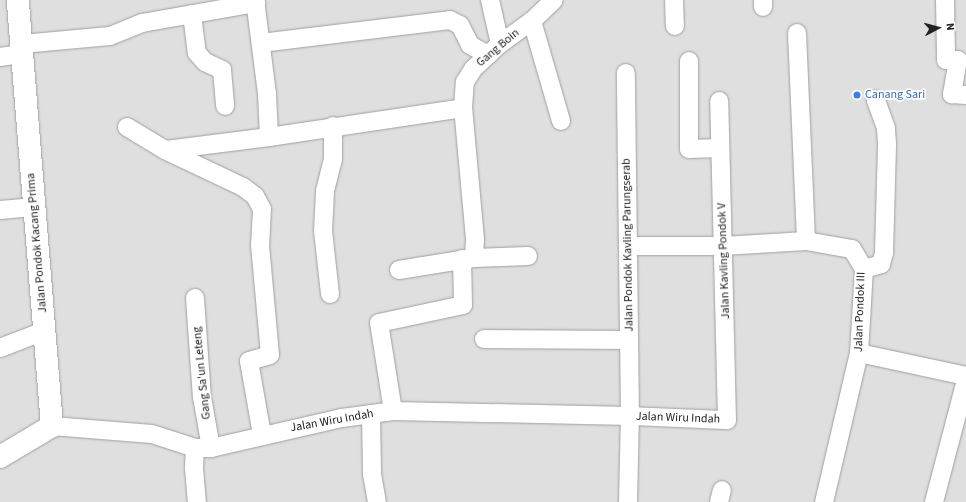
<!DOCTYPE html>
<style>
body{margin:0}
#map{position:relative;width:966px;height:502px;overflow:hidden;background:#f1edea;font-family:"Source Sans 3",sans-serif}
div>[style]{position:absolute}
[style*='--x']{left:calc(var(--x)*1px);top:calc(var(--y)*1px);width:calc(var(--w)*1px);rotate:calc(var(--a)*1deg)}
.residential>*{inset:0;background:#e0dfdf;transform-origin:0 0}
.roads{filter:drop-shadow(0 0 1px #9f9f9f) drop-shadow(0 0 1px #9f9f9f)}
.minor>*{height:18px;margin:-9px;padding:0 9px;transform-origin:9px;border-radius:9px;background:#fff}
.tertiary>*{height:22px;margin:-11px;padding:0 11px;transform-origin:11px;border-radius:11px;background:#fff}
.dots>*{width:11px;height:11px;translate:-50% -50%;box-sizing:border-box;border:2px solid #fff;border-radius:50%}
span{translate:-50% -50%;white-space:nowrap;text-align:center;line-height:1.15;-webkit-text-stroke:3.5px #fff;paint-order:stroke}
.street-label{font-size:12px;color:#222}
.shop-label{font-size:12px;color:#366cbe}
.left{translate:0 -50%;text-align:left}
.north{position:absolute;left:918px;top:8px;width:40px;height:40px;-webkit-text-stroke:3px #fff;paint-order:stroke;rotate:84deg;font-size:11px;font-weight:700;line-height:16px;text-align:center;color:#222}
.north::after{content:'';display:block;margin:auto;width:14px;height:18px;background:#222;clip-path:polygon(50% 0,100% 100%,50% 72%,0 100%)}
</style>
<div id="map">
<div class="residential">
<i style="left:0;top:0;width:966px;height:502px"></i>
</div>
<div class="roads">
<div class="minor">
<i style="--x:255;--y:0;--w:95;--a:82.7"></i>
<i style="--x:267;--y:94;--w:43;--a:87.3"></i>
<i style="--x:269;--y:137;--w:196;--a:-8.5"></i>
<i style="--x:490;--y:0;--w:45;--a:77.2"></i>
<i style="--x:674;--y:0;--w:26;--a:88"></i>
<i style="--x:945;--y:0;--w:60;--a:89"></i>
<i style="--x:946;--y:60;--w:12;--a:0"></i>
<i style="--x:958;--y:60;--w:35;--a:100"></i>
<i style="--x:952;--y:94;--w:14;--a:4"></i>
<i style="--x:763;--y:7;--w:7;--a:-90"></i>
<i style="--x:192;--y:14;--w:39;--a:83"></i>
<i style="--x:197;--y:53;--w:12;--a:48"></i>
<i style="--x:205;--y:62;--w:19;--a:25"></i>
<i style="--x:222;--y:70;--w:36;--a:85"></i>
<i style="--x:532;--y:21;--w:104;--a:73.8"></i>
<i style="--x:797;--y:33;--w:208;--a:87.5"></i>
<i style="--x:261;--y:43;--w:190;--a:-6.9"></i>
<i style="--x:450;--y:20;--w:11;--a:27"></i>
<i style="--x:460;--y:25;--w:22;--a:63"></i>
<i style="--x:470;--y:45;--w:21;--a:29"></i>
<i style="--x:22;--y:44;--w:88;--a:-5.2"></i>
<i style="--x:110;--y:36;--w:35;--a:-22"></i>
<i style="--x:142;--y:23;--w:116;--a:-10"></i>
<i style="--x:0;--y:57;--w:22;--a:-8"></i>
<i style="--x:689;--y:61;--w:88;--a:90"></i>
<i style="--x:689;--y:149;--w:31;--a:-2"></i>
<i style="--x:127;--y:127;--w:44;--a:31.2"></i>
<i style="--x:165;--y:150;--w:86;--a:25.4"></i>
<i style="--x:243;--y:187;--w:15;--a:37"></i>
<i style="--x:255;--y:196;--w:15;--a:62"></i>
<i style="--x:262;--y:209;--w:36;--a:93"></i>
<i style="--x:260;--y:245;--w:110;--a:84.8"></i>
<i style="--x:270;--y:355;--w:22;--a:164"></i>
<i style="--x:249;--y:361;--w:75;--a:80"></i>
<i style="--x:166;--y:150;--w:104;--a:-7.2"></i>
<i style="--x:0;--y:210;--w:33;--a:-5"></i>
<i style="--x:628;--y:246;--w:95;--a:0"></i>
<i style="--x:723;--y:246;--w:83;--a:-3.4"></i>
<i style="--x:806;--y:241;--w:47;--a:9.9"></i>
<i style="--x:852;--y:249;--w:23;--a:59"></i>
<i style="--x:864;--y:269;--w:84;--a:93.4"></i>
<i style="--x:859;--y:353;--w:153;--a:103.2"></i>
<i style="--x:528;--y:256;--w:54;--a:177.9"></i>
<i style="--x:474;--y:258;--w:19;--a:-87"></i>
<i style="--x:475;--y:239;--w:132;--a:-95.2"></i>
<i style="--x:463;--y:108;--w:26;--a:-86"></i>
<i style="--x:465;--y:82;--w:15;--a:-58"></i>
<i style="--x:473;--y:69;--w:37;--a:-43"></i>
<i style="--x:500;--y:44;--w:39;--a:-36"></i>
<i style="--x:532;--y:21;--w:30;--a:-44"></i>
<i style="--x:864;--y:269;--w:18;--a:-16"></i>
<i style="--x:881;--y:264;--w:11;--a:-75"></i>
<i style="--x:884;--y:253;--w:109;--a:-88.4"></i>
<i style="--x:887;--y:144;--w:16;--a:-94"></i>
<i style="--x:886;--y:128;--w:30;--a:-110"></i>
<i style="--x:399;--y:270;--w:75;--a:-9.2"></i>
<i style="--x:330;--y:294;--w:63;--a:-96.3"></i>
<i style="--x:323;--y:231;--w:40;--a:-87.1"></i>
<i style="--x:325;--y:191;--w:32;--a:-76"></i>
<i style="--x:333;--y:160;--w:34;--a:-90"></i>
<i style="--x:195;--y:298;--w:99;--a:86"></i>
<i style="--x:202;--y:397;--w:52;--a:80"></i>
<i style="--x:484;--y:339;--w:145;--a:0.4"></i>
<i style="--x:0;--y:348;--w:47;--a:-21.1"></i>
<i style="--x:859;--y:353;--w:109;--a:12.1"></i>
<i style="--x:393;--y:411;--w:89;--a:-99"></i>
<i style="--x:379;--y:323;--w:86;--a:-12.1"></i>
<i style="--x:463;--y:305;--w:46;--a:-91.2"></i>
<i style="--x:371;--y:414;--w:60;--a:89"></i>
<i style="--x:372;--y:474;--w:28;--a:80"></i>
<i style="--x:52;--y:426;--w:100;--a:4.6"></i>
<i style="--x:152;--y:434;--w:45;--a:18"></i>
<i style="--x:195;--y:448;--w:16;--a:0"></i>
<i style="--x:211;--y:448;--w:134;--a:-12.9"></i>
<i style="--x:342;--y:418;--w:51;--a:-7.8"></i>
<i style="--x:393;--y:411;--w:237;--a:1.2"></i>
<i style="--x:630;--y:416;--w:343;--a:-90.7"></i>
<i style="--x:195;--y:448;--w:21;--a:93"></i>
<i style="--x:194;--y:469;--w:33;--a:85"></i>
<i style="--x:628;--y:502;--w:86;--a:-88.7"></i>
<i style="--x:630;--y:416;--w:97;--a:2.4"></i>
<i style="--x:727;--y:420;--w:319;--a:-91.4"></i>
<i style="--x:719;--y:502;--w:12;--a:-76"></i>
<i style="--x:934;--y:502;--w:126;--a:-75.3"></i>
</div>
<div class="tertiary">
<i style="--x:0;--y:457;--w:61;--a:-30.8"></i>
<i style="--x:52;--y:426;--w:427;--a:-94.6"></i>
</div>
</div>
<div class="dots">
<i style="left:857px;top:95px;background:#3f7fe0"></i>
</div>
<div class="street-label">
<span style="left:498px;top:48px;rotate:-40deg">Gang Boin</span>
<span style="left:37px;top:243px;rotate:-95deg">Jalan Pondok Kacang Prima</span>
<span style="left:628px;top:245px;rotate:-91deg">Jalan Pondok Kavling Parungserab</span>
<span style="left:724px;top:261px;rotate:-92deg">Jalan Kavling Pondok V</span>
<span style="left:860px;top:312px;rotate:-88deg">Jalan Pondok III</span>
<span style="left:202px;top:373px;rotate:-96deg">Gang Sa'un Leteng</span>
<span style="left:678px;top:418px;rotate:2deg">Jalan Wiru Indah</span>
<span style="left:332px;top:421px;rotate:-10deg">Jalan Wiru Indah</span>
</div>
<div class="shop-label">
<span class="left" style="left:865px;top:95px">Canang Sari</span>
</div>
<div class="north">N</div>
</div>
